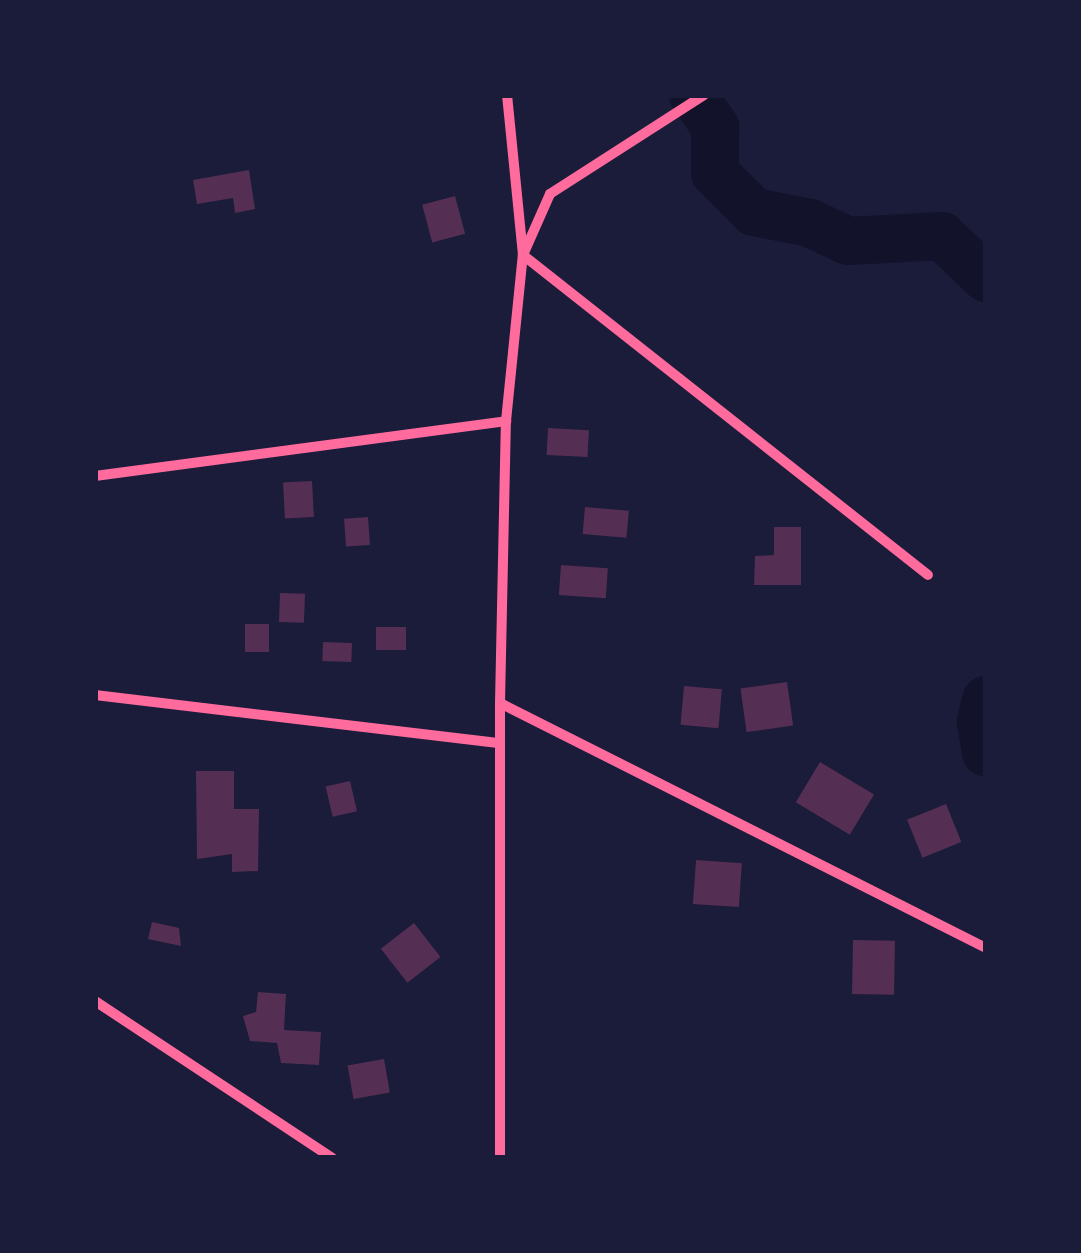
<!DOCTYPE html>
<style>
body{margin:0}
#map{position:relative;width:1081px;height:1253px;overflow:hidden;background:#1b1b3a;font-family:"Noto Serif",serif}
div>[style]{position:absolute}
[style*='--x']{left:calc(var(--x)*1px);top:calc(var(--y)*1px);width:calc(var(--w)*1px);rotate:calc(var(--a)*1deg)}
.river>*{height:48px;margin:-24px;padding:0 24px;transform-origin:24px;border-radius:24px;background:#12122b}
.building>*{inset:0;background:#542f53;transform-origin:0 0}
.minor>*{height:10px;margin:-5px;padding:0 5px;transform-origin:5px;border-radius:5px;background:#ff6b9d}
span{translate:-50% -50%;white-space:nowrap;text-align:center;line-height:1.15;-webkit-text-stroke:8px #1b1b3a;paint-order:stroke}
.frame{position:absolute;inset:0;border:98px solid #1b1b3a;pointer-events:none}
</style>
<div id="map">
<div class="river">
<i style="--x:693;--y:95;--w:39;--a:55"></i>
<i style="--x:715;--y:127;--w:46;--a:90"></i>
<i style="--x:715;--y:173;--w:55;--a:45"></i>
<i style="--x:754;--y:212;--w:57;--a:11.1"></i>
<i style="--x:810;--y:223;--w:42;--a:25.3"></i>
<i style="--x:848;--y:241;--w:94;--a:-3"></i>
<i style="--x:942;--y:236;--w:61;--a:43.7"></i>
<i style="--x:986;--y:700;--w:23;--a:103"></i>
<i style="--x:981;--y:722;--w:31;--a:81"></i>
</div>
<div class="building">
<i style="clip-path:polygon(249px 170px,255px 209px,235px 213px,233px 198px,197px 204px,193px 180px)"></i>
<i style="left:455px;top:196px;width:39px;height:34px;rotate:75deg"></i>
<i style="left:548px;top:428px;width:41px;height:27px;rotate:3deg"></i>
<i style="left:312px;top:481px;width:36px;height:29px;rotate:87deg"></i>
<i style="left:585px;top:507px;width:44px;height:27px;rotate:5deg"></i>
<i style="left:368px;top:517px;width:28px;height:24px;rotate:86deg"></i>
<i style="clip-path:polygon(774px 527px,801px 527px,801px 585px,754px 585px,755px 556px,774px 555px)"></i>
<i style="left:561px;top:565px;width:47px;height:30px;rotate:4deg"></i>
<i style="left:280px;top:593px;width:25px;height:29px;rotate:2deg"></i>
<i style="left:269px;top:624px;width:28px;height:24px;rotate:90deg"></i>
<i style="left:376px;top:627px;width:30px;height:23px"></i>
<i style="left:323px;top:642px;width:29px;height:19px;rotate:2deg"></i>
<i style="left:787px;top:682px;width:44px;height:47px;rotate:82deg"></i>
<i style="left:684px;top:686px;width:38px;height:39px;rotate:5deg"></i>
<i style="left:820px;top:762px;width:63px;height:47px;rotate:31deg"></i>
<i style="clip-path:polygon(196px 771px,234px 771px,234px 809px,259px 809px,258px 871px,232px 872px,232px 854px,197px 859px)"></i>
<i style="left:350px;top:781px;width:31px;height:25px;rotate:77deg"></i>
<i style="left:946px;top:804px;width:41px;height:42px;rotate:68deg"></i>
<i style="left:696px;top:860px;width:46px;height:44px;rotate:4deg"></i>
<i style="clip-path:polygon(152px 922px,179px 928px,181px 946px,148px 939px)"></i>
<i style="left:414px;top:923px;width:43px;height:42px;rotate:52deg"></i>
<i style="left:853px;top:940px;width:42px;height:54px;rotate:1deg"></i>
<i style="clip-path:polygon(258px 992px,286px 994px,284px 1030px,321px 1032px,319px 1065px,281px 1063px,277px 1043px,250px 1041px,243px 1016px,256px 1012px)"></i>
<i style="left:384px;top:1059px;width:34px;height:37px;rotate:80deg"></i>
</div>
<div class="minor">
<i style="--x:704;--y:95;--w:183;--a:147.3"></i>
<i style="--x:550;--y:194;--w:67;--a:113.9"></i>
<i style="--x:523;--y:255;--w:516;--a:38.31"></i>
<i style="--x:95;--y:476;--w:415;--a:-7.6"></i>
<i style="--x:95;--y:695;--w:408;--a:6.8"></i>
<i style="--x:500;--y:703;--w:544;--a:26.75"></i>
<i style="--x:95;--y:1001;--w:284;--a:33.5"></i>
<i style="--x:500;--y:1158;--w:455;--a:-90"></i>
<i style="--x:500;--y:703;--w:282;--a:-88.8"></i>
<i style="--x:506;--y:421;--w:167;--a:-84.2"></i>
<i style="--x:523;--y:255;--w:161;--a:-95.7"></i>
</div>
<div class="frame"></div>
</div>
